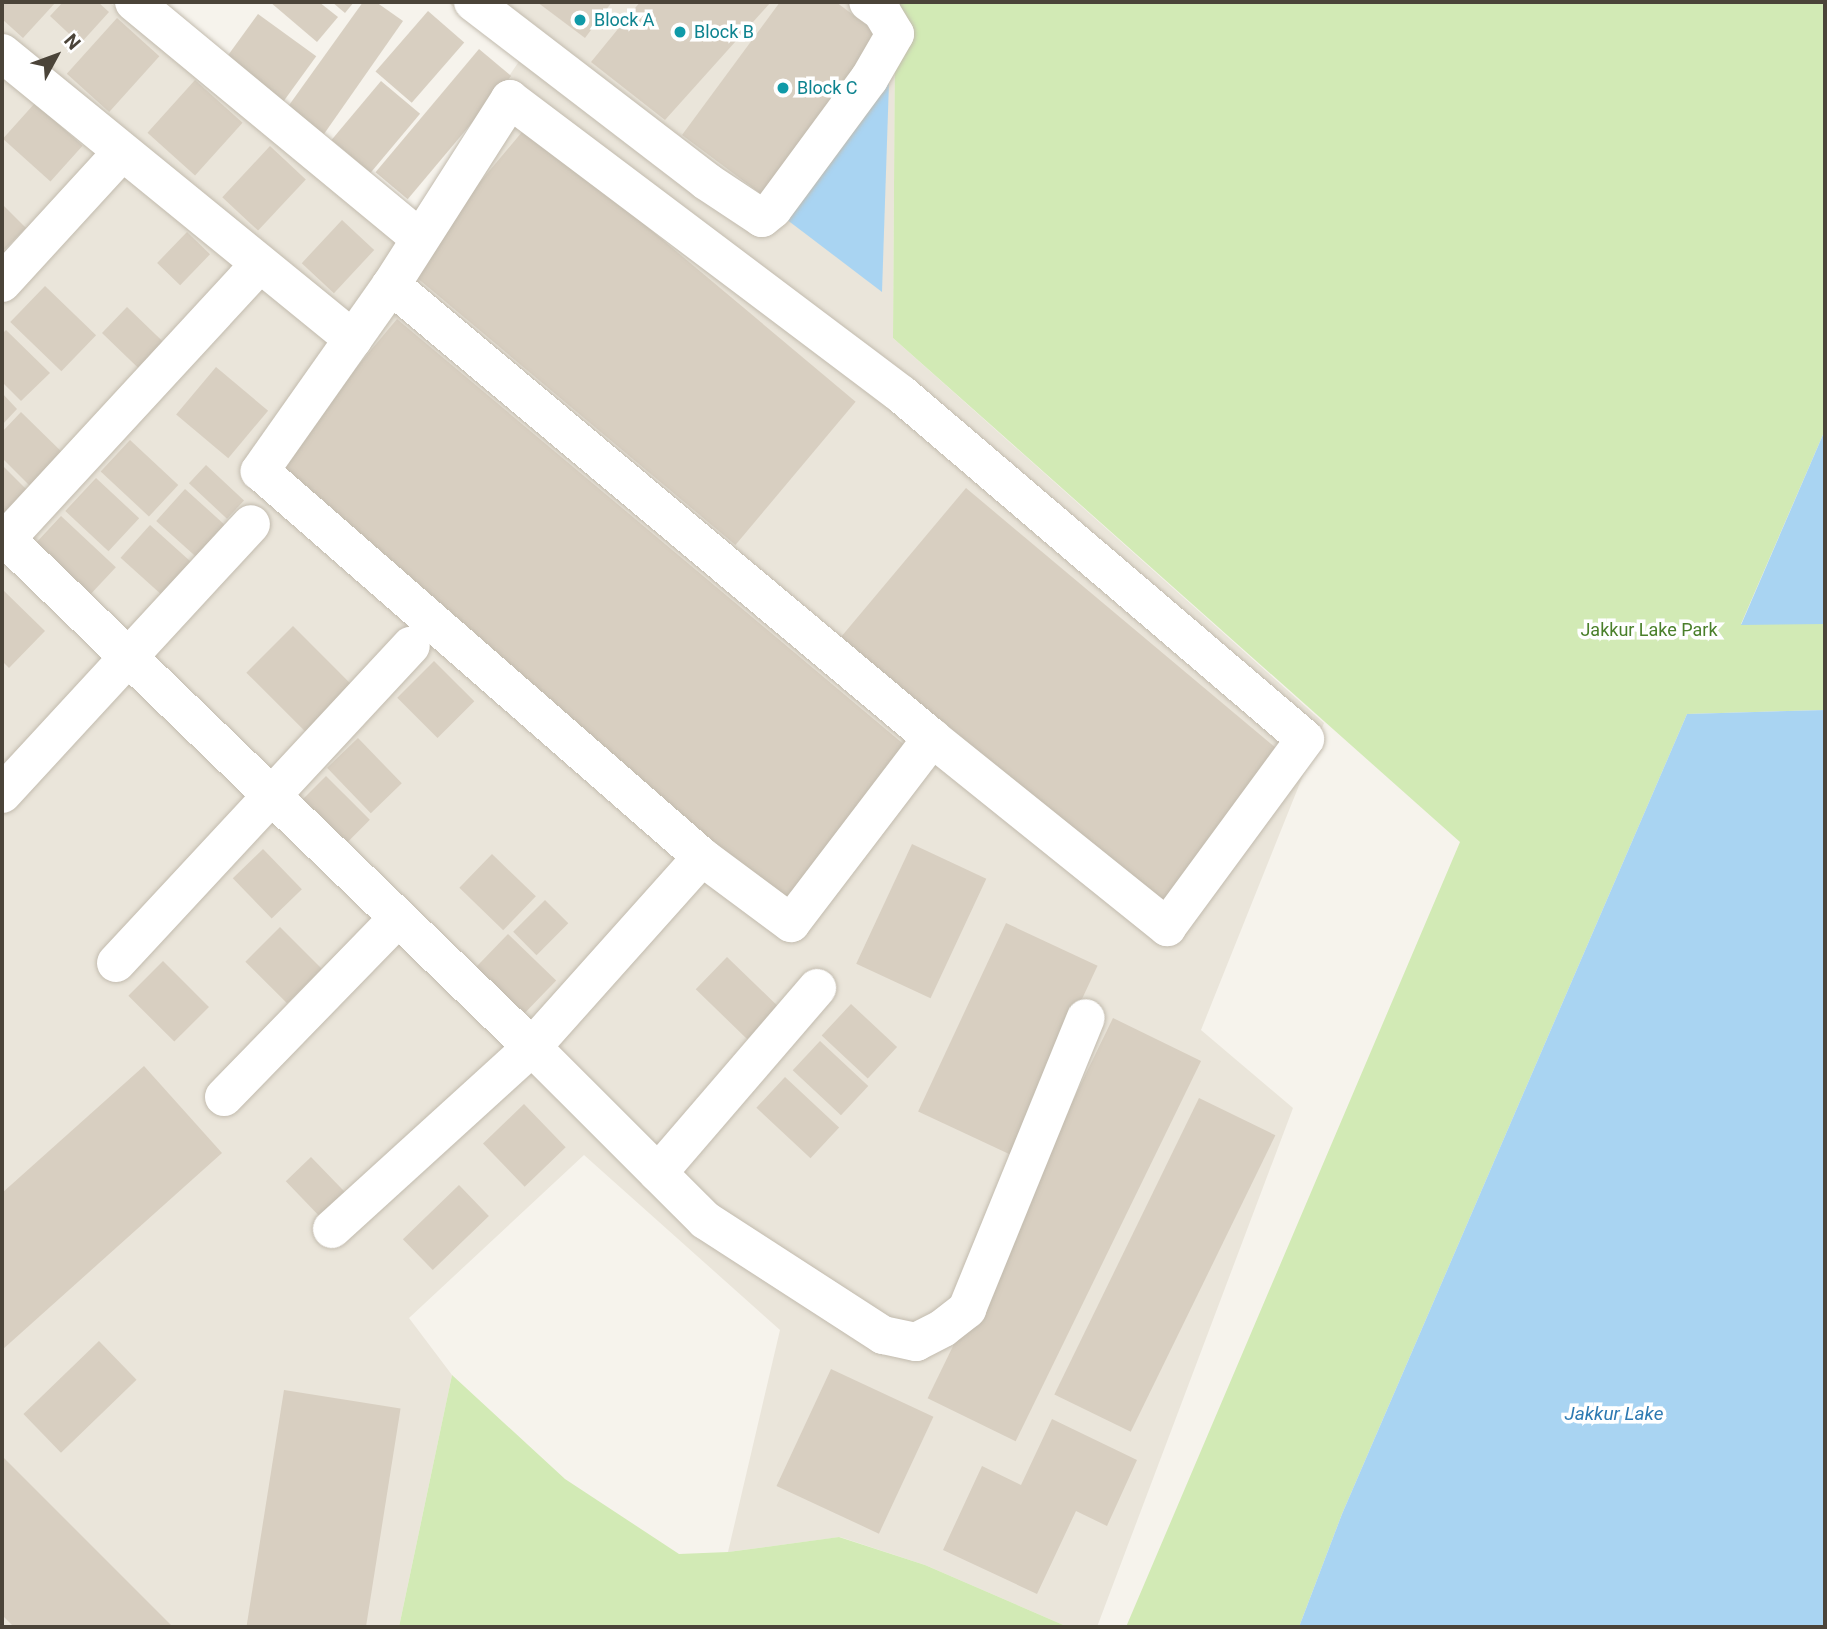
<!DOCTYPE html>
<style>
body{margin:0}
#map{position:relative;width:1827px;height:1629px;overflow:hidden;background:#f6f3ec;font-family:Roboto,sans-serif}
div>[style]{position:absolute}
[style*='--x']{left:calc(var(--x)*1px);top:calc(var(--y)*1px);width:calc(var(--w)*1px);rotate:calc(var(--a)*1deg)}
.residential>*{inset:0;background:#eae5da}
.green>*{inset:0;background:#d2eab5}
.water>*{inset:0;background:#a9d4f2}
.building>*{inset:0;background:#d8cfc1;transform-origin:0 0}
.roads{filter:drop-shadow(0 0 2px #c2bbae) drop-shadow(0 0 2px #c2bbae)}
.minor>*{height:38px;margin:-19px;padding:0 19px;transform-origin:19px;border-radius:19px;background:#fff}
.dots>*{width:19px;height:19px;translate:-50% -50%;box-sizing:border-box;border:4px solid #fff;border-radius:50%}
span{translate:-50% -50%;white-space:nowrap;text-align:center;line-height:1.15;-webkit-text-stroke:7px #fff;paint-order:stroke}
.culture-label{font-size:18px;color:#0d838f}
.left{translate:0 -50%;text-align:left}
.park-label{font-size:18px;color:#4a7f2a}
.water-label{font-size:19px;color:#2e7ab2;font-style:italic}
.frame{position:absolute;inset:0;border:4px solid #4b4439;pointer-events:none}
.north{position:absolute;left:21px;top:21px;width:70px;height:70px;-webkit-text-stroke:5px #fff;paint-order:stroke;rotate:49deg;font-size:19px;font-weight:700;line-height:28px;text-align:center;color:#4b4439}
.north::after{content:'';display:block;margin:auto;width:24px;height:32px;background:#4b4439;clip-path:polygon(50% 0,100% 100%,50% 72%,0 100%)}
</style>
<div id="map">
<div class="residential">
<i style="clip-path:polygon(2px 2px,109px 2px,397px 240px,522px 57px,447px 2px,853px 2px,895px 34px,893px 338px,1324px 723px,1201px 1030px,1293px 1108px,1097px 1627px,1068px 1627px,925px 1565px,840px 1537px,728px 1552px,780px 1330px,584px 1155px,409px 1318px,452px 1375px,399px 1627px,2px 1627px)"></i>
</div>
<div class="green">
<i style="clip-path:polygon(891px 2px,1825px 2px,1825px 430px,1741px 624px,1825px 624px,1825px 710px,1687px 714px,1342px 1514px,1299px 1627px,1126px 1627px,1460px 842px,893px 338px,895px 34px)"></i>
<i style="clip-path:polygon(452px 1375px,565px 1479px,679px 1554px,728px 1552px,839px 1537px,925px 1565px,1068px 1627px,399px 1627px)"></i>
</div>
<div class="water">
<i style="clip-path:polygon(889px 82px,882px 292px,786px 219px)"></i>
<i style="clip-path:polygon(1825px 430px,1825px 624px,1741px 625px)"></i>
<i style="clip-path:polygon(1825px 710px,1825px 1627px,1299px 1627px,1342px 1514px,1687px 714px)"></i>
</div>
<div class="building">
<i style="clip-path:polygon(2px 2px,56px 2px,23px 38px,2px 19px)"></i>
<i style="clip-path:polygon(63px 2px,98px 2px,109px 12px,80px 44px,50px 16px)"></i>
<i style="clip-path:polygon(270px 2px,319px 2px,338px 17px,317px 42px)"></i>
<i style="clip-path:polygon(332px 2px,354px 2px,345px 13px)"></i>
<i style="clip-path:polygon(363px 2px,376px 2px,403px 21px,324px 134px,287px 108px)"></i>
<i style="clip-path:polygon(537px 2px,612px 2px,585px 38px)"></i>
<i style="clip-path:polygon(640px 2px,771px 2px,665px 120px,591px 62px)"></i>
<i style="clip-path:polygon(780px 2px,836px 2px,888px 41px,761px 194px,682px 135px)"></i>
<i style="left:428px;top:11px;width:48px;height:80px;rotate:41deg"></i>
<i style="left:258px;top:14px;width:72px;height:63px;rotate:36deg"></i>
<i style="left:117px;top:18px;width:57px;height:75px;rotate:42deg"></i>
<i style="left:479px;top:49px;width:42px;height:161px;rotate:40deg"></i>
<i style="left:195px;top:80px;width:64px;height:71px;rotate:42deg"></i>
<i style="left:381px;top:81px;width:51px;height:77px;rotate:40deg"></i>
<i style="left:35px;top:103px;width:64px;height:48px;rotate:42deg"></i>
<i style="left:527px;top:126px;width:429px;height:187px;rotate:40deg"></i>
<i style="left:270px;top:146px;width:49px;height:70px;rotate:43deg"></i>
<i style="clip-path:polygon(2px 204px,26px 228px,2px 252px)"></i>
<i style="left:342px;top:220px;width:44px;height:59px;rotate:43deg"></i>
<i style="left:187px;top:232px;width:32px;height:43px;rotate:44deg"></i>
<i style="left:45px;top:286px;width:71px;height:50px;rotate:44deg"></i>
<i style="left:127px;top:307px;width:57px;height:36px;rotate:44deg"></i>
<i style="left:397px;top:319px;width:670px;height:197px;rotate:40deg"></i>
<i style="clip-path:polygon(6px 330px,50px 373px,21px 401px,2px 382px,2px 334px)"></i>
<i style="left:216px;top:367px;width:68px;height:62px;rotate:40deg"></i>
<i style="clip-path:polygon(2px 393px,17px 409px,2px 425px)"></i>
<i style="clip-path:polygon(21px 412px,69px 459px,36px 492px,2px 458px,2px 432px)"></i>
<i style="left:130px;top:440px;width:66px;height:43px;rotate:43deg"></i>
<i style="clip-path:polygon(2px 465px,29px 492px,2px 521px)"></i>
<i style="left:206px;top:465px;width:52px;height:25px;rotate:43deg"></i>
<i style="left:96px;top:478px;width:59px;height:45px;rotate:43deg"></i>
<i style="left:966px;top:488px;width:418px;height:200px;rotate:40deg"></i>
<i style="left:185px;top:489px;width:60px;height:43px;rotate:42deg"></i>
<i style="left:61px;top:516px;width:75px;height:45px;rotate:43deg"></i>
<i style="left:150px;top:525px;width:59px;height:44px;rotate:42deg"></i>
<i style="clip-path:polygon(2px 589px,45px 631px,9px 668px,2px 661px)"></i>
<i style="left:293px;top:626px;width:90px;height:66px;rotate:45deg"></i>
<i style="left:434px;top:661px;width:57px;height:52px;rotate:45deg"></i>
<i style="left:358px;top:738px;width:63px;height:43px;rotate:46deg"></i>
<i style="left:326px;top:776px;width:62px;height:43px;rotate:45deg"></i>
<i style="left:912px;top:844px;width:82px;height:132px;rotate:25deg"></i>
<i style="left:263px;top:849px;width:56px;height:42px;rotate:46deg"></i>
<i style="left:492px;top:854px;width:61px;height:47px;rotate:44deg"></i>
<i style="left:545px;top:900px;width:33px;height:45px;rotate:45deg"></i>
<i style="left:1006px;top:923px;width:101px;height:208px;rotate:25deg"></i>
<i style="left:280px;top:927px;width:59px;height:49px;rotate:45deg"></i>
<i style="left:508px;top:934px;width:67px;height:49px;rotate:44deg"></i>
<i style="left:727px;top:957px;width:72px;height:45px;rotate:44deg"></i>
<i style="left:163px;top:961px;width:65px;height:49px;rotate:45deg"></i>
<i style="left:851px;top:1004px;width:63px;height:43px;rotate:43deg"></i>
<i style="left:1113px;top:1018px;width:98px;height:423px;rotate:26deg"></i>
<i style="left:820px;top:1041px;width:66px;height:40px;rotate:43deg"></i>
<i style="clip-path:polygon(144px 1066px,222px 1153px,2px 1350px,2px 1193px)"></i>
<i style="left:785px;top:1077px;width:74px;height:42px;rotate:43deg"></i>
<i style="left:1199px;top:1098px;width:85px;height:330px;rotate:26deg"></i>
<i style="left:524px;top:1104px;width:60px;height:57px;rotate:46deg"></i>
<i style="left:311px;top:1157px;width:54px;height:35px;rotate:46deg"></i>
<i style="left:459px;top:1185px;width:43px;height:78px;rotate:46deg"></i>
<i style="left:99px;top:1341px;width:54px;height:105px;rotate:46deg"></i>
<i style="left:831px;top:1369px;width:113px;height:129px;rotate:25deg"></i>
<i style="left:284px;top:1390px;width:118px;height:239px;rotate:9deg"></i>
<i style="clip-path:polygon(1052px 1419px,1137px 1460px,1107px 1526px,1076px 1511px,1037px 1594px,943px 1550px,982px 1466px,1021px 1485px)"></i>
<i style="clip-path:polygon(2px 1456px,173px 1627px,14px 1627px,2px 1615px)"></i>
</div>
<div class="roads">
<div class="minor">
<i style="--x:134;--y:2;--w:371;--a:39.6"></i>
<i style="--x:473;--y:2;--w:294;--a:37.5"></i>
<i style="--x:706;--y:181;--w:67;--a:33.5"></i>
<i style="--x:762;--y:218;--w:14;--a:-39"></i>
<i style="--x:773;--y:209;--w:162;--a:-53.6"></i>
<i style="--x:869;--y:79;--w:52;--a:-60"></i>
<i style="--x:895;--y:34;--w:26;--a:-121"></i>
<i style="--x:882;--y:12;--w:17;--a:-144"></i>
<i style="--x:2;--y:53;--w:453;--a:39.2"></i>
<i style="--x:2;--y:283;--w:178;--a:-47.5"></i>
<i style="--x:391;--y:285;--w:706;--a:39.94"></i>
<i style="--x:2;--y:535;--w:737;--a:44.01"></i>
<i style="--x:532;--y:1047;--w:245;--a:45"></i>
<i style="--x:705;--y:1220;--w:212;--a:32.9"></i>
<i style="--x:883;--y:1335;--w:34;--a:12"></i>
<i style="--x:916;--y:1342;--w:30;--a:-27"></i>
<i style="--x:943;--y:1328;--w:31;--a:-38"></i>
<i style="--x:967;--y:1309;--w:314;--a:-67.8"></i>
<i style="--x:6;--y:539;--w:374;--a:-47.3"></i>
<i style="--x:2;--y:794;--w:367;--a:-47.3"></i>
<i style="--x:116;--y:963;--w:433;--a:-47.1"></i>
<i style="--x:224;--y:1097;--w:250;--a:-45.8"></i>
<i style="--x:658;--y:1173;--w:244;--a:-49.3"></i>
<i style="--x:332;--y:1229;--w:270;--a:-42.3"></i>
<i style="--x:532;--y:1047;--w:255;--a:-48.2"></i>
<i style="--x:702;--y:857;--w:111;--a:36.6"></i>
<i style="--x:791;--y:923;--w:233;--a:-52.7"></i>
<i style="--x:932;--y:738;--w:302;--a:38.8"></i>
<i style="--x:1167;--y:927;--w:233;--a:-53.7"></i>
<i style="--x:1305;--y:739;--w:531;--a:-139.5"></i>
<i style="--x:901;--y:394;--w:490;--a:-143"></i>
<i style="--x:510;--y:99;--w:221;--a:122.6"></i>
<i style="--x:391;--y:285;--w:228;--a:125.2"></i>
<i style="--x:260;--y:471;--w:587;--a:41.13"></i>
</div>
</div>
<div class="dots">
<i style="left:580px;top:20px;background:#0f9aa8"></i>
<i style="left:680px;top:32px;background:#0f9aa8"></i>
<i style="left:783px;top:88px;background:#0f9aa8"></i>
</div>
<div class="culture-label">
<span class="left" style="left:594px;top:20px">Block A</span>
<span class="left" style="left:694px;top:32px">Block B</span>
<span class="left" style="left:797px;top:88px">Block C</span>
</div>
<div class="park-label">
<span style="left:1649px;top:630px">Jakkur Lake Park</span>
</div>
<div class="water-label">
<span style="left:1614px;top:1414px">Jakkur Lake</span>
</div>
<div class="frame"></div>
<div class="north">N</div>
</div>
